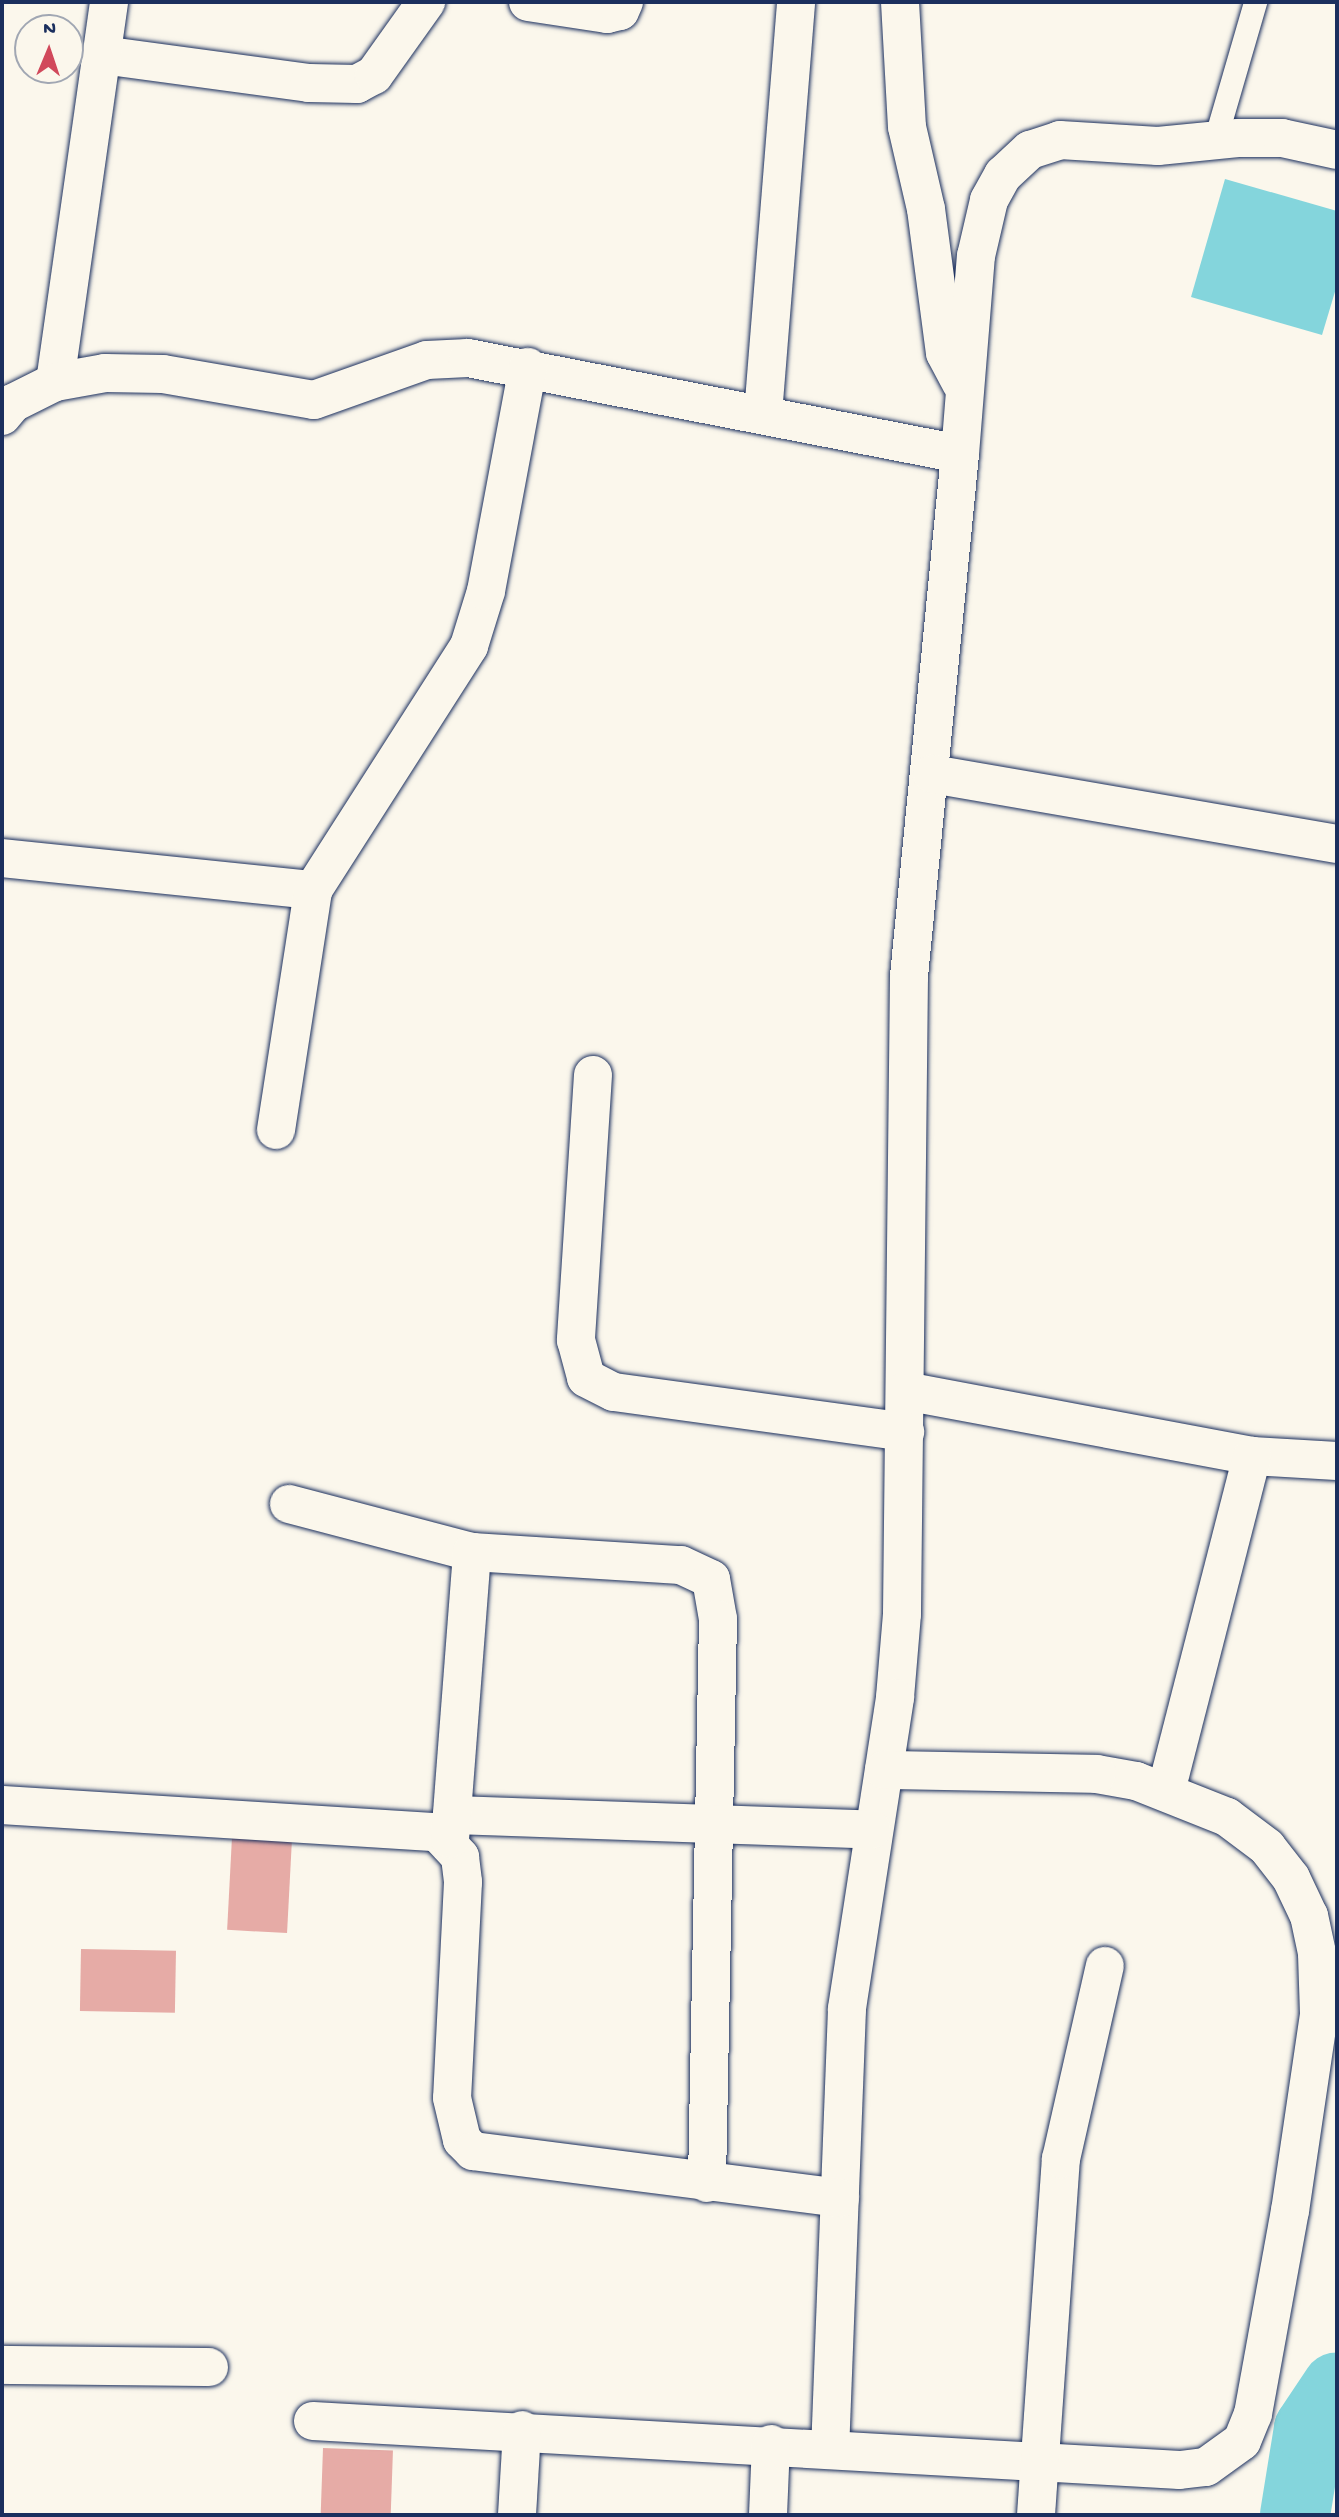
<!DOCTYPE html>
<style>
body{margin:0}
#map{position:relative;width:1339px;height:2517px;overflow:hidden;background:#fbf7ec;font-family:"Gochi Hand",sans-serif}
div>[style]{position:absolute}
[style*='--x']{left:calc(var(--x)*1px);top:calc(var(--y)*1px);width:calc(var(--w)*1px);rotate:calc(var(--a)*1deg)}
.water>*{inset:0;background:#84d5dc}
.river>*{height:70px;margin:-35px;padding:0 35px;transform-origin:35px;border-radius:35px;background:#84d5dc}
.building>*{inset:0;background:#e6aba6;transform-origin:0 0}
.roads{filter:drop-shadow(0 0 2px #1b2f5e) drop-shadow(0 0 2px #1b2f5e)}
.lane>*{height:23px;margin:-11.5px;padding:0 11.5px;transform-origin:11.5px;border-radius:11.5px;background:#fbf7ec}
.street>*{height:38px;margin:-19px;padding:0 19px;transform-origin:19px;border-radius:19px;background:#fbf7ec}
span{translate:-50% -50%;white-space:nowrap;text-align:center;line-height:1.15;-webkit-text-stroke:6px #fbf7ec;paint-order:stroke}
.frame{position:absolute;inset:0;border:4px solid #1b2f5e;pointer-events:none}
.north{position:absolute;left:14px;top:14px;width:70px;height:70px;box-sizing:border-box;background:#fbf7ec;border:2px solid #a1a7b3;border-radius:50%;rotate:2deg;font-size:19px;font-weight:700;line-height:28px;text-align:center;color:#1b2f5e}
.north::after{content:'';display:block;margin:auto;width:24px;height:32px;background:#d1495b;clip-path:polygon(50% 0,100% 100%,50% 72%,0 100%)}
</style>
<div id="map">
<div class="water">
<i style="clip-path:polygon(1225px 179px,1337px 211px,1337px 285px,1322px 335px,1191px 297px)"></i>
</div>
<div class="river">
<i style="--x:1295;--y:2515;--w:87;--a:-80.8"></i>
<i style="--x:1309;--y:2429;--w:50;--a:-56.3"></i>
</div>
<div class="building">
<i style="left:232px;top:1837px;width:60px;height:93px;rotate:3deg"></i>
<i style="left:81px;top:1949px;width:95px;height:62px;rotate:1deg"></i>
<i style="left:323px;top:2448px;width:70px;height:67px;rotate:2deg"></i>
</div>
<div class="roads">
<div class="lane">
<i style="--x:1215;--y:140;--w:144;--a:-73.8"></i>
</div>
<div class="street">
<i style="--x:528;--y:2;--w:80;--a:8.6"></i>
<i style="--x:607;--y:14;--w:13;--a:-13"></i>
<i style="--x:620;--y:11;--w:10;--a:-66"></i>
<i style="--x:900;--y:2;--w:125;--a:86.8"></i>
<i style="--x:907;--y:127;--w:84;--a:77"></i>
<i style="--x:926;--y:209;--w:145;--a:82.5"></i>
<i style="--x:945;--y:353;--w:34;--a:62"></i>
<i style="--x:102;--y:55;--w:209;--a:7.7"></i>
<i style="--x:309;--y:83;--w:48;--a:1.2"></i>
<i style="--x:357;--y:84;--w:19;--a:-28"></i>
<i style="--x:374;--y:75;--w:90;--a:-54.5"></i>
<i style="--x:55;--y:382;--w:384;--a:-81.9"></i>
<i style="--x:763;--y:414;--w:413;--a:-85.4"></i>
<i style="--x:2;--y:416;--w:17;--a:-50"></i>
<i style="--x:13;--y:403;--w:47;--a:-26.6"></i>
<i style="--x:55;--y:382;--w:51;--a:-10.2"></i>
<i style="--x:105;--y:373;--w:58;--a:1"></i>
<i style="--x:163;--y:374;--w:153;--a:9.8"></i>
<i style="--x:314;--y:400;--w:120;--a:-19.5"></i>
<i style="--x:427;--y:360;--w:41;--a:-2.8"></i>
<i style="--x:468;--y:358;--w:501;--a:11.04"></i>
<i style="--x:960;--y:454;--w:524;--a:95.58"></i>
<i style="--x:909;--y:976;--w:638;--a:90.63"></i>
<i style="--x:902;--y:1614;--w:84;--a:94.8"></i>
<i style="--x:895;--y:1698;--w:315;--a:98.8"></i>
<i style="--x:847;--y:2009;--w:439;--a:92.2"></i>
<i style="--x:960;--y:454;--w:199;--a:-85.4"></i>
<i style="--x:976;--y:256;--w:57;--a:-76.9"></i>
<i style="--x:989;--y:200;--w:29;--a:-61"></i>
<i style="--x:1003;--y:175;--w:37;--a:-43"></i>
<i style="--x:1030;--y:150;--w:32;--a:-18"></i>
<i style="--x:1060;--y:140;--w:98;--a:3.5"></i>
<i style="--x:1158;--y:146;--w:80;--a:-5.7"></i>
<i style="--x:1238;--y:138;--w:44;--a:0"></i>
<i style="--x:1282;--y:138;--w:56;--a:12.3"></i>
<i style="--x:932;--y:774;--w:411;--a:9.8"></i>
<i style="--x:2;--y:858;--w:313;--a:5.9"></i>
<i style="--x:593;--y:1075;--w:266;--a:93.7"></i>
<i style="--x:576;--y:1340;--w:39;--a:75"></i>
<i style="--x:586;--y:1378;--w:31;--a:27"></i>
<i style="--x:614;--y:1392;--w:294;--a:7.8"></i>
<i style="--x:276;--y:1130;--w:243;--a:-81.2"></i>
<i style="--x:313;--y:890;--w:290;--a:-57.4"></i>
<i style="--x:469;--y:646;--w:58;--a:-72.8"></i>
<i style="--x:486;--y:591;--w:228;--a:-79.4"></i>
<i style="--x:905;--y:1391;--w:353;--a:10.6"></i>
<i style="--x:1252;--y:1456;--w:85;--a:3.4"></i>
<i style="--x:289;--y:1504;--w:189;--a:14.7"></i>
<i style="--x:472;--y:1552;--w:209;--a:3.6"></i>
<i style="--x:681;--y:1565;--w:33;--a:25"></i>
<i style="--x:711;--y:1579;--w:41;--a:80.1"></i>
<i style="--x:718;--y:1619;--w:564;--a:91.12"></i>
<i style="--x:1166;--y:1791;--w:346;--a:-75.6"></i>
<i style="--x:2;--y:1805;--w:436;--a:3.6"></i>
<i style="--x:437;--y:1832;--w:34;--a:47"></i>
<i style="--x:460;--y:1857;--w:25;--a:83"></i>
<i style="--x:463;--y:1882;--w:216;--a:92.9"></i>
<i style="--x:452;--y:2098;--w:43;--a:76.6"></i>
<i style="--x:462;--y:2140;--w:16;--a:45"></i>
<i style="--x:473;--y:2151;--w:370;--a:7.3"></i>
<i style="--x:452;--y:1815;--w:420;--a:2"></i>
<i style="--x:450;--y:1839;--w:288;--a:-85.6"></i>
<i style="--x:2;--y:2365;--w:207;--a:0.6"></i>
<i style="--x:313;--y:2421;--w:868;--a:3.23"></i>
<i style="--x:1180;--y:2470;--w:26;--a:-7"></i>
<i style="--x:1206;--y:2467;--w:44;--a:-35.8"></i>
<i style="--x:1242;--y:2441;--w:29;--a:-68"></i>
<i style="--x:1253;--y:2414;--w:206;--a:-79.7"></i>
<i style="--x:1290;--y:2211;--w:199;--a:-81.6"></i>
<i style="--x:1319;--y:2014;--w:61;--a:-91.9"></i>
<i style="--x:1317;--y:1953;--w:38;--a:-102"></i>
<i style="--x:1309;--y:1916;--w:42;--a:-115.3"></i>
<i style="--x:1291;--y:1878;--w:39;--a:-128"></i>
<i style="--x:1267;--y:1847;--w:50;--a:-143.1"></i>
<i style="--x:1227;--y:1817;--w:98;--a:-158.4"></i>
<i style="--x:1136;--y:1781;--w:40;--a:-170"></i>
<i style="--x:1097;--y:1774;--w:213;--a:-178.9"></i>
<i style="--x:517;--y:2515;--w:85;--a:-86.6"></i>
<i style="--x:768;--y:2515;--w:71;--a:-87.6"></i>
<i style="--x:1036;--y:2515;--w:357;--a:-86"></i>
<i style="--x:1061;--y:2159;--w:198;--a:-77.2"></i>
</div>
</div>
<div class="frame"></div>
<div class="north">N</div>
</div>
